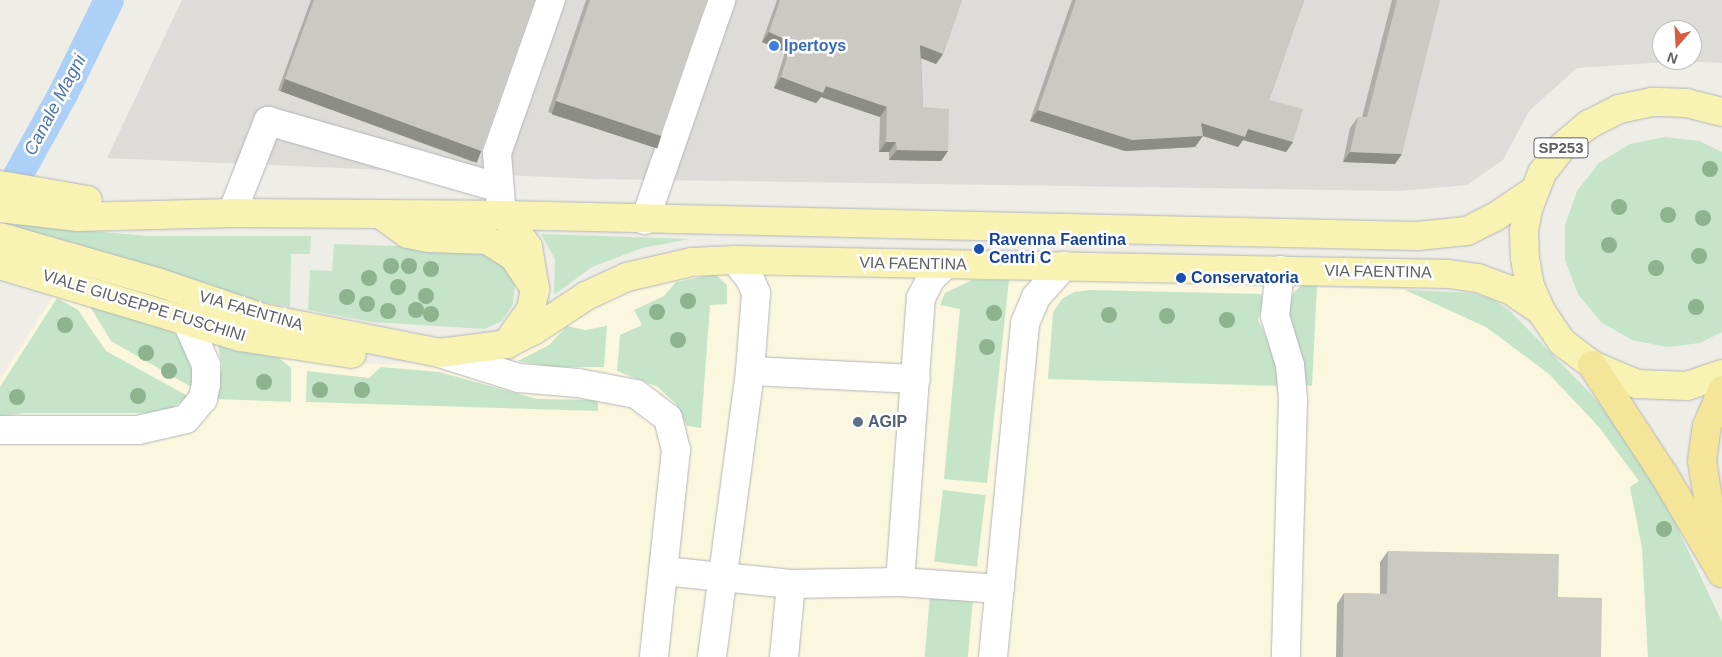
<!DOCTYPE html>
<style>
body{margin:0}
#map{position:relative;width:1722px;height:657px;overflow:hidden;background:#eeede6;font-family:Helvetica,sans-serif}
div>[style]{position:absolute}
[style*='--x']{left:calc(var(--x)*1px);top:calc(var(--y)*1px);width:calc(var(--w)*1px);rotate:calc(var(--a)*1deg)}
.commercial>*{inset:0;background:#fbf7df}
.industrial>*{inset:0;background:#dddcd8}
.green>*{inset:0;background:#c5e4c8;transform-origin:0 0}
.canal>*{height:30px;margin:-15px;padding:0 15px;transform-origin:15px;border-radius:15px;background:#add0f7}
.roads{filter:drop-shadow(0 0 1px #b3b5b9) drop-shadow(0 0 1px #b3b5b9)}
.minor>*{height:28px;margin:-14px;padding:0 14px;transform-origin:14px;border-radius:14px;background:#fff}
.major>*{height:28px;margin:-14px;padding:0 14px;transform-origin:14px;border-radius:14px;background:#f8f3b2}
.highway>*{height:28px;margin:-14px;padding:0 14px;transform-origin:14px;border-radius:14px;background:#f4e598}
.trees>*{width:16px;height:16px;margin:-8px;border-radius:50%;background:#8db38f}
.wall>*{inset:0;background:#aeada7}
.shaded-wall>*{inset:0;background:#8d8d88;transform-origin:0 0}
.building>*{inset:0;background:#cac9c2}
.dots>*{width:14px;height:14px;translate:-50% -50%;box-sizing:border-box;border:2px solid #fff;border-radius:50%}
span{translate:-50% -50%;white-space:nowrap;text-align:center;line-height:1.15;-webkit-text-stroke:5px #fff;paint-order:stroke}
.shield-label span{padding:1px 4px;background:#fff;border:1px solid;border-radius:4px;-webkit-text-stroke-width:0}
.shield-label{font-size:15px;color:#5e6065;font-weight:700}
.shop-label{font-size:16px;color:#366cbe;font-weight:700}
.left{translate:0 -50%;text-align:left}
.transit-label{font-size:16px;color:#164399;font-weight:700}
.street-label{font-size:16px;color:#5e6065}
.service-label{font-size:16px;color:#4e5e75;font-weight:700}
.water-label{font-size:18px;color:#4e75b1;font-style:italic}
.north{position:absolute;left:1652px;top:20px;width:50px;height:50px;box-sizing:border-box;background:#fff;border:1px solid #bfbfc1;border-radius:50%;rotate:199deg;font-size:14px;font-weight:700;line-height:20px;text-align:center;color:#5e6065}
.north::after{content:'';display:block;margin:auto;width:18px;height:22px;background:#da5b41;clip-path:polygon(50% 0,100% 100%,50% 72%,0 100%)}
</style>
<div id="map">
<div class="commercial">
<i style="clip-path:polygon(726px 269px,1405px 290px,1486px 327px,1549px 374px,1599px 427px,1639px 481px,1630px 487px,1642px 548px,1648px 657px,0 657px,0 379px,58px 289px,342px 364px,502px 363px,616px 295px)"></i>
</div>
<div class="industrial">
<i style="clip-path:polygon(evenodd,182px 0,1722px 0,1722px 63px,1684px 61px,1577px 68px,1529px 111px,1503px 160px,1467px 185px,1399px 191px,593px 179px,107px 158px,182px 0,1662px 30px,1692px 30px,1692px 60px,1662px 60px,1662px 30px)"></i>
</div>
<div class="green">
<i style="clip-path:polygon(1665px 137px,1699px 141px,1722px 152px,1722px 332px,1700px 343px,1667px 347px,1632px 340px,1601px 322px,1578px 294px,1565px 260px,1565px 225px,1577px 191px,1599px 163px,1630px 144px)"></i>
<i style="clip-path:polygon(15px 224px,146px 236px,311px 236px,310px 254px,291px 254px,290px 307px,252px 300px,77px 244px,18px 230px)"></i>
<i style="clip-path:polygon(541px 234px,690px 239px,642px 248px,592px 267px,554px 295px,555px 259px)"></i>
<i style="clip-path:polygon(334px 244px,487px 249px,506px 261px,515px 282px,513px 304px,502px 321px,485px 329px,373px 322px,308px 310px,310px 270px,332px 271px)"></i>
<i style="clip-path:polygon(715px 274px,727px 285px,727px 304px,710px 305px,701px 428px,687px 426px,676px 404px,658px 387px,617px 371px,620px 335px,642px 325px,634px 310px,664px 296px,676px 282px)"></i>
<i style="clip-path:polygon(972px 280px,1009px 280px,987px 483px,944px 479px,960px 309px,940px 305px,945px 293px)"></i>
<i style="clip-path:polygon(1304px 284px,1317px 285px,1312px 386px,1304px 385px,1297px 339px,1284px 320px,1288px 303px,1295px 291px)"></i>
<i style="clip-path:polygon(1090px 290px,1261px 294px,1263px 303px,1258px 320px,1276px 357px,1277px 386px,1048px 379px,1053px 312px,1062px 299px,1074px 292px)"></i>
<i style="clip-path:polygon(1405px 290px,1472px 293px,1490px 298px,1509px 310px,1590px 393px,1623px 432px,1657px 485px,1722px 622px,1722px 657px,1648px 657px,1642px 548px,1630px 487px,1639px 481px,1599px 427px,1549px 374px,1486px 327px)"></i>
<i style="clip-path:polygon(57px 298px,78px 310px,106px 351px,188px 396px,166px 413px,25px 413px,0 416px,0 387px)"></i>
<i style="clip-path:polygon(86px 300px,169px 328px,184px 343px,192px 363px,193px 388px,111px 341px)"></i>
<i style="clip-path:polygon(567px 326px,585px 330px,607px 326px,604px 367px,552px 367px,518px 361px,549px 345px)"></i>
<i style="clip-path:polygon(217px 341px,232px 349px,279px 358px,291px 368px,291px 402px,215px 399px,222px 366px)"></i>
<i style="clip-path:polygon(381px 367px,439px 372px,537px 399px,598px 400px,598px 411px,306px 402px,307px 371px,369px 378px)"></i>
<i style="left:943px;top:490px;width:43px;height:72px;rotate:7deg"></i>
<i style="left:930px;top:596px;width:43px;height:61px;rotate:5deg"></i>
</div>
<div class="canal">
<i style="--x:0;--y:208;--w:132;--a:-61.1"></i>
<i style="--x:64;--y:92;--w:102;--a:-63.9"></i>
</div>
<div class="roads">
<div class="minor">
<i style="--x:501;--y:204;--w:51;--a:-94.5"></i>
<i style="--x:497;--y:153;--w:162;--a:-70.6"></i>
<i style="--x:232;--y:213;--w:99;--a:-68.6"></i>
<i style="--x:268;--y:121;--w:238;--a:16.1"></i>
<i style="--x:645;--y:220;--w:233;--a:-70.9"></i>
<i style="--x:1280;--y:270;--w:46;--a:96.2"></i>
<i style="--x:1275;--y:316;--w:51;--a:73"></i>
<i style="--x:1290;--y:365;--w:35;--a:85"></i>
<i style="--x:1293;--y:400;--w:257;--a:91.6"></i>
<i style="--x:439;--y:353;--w:84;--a:17.4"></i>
<i style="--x:519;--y:378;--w:59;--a:4.8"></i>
<i style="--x:578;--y:383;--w:59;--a:10.7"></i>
<i style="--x:636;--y:394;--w:40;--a:37"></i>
<i style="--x:668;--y:418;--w:33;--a:76"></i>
<i style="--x:676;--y:450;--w:208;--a:96.1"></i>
<i style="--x:750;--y:371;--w:166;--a:2.8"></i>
<i style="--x:0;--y:430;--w:138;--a:0"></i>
<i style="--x:138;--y:430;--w:49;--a:-12.9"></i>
<i style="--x:186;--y:419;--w:26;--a:-50"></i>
<i style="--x:203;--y:399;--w:15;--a:-79"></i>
<i style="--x:206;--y:384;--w:19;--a:-90"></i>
<i style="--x:206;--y:365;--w:47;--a:-113.8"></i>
<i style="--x:663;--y:571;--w:129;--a:5.8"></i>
<i style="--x:791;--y:584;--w:109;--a:-1.1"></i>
<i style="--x:900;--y:582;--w:100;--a:4"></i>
<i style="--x:900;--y:582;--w:285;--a:-85.8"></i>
<i style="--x:921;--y:298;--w:22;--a:-63"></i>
<i style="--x:931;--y:278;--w:21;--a:-43"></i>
<i style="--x:712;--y:657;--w:289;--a:-82.4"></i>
<i style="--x:750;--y:371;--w:78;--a:-85.6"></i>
<i style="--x:756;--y:293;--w:15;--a:-113"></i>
<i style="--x:750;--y:279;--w:24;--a:-128"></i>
<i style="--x:784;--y:657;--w:73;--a:-84.5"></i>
<i style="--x:993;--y:657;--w:336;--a:-84.5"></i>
<i style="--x:1025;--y:323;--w:28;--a:-67"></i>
<i style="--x:1036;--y:297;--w:42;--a:-47.9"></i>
</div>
<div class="major">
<i style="--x:1722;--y:112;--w:36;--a:-166"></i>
<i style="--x:1687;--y:103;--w:35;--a:-178"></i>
<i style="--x:1652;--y:102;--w:34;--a:168"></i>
<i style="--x:1619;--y:109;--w:34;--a:153"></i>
<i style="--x:1589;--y:124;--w:34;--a:140"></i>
<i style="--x:1563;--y:146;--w:34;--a:128"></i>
<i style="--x:1542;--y:173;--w:40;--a:111"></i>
<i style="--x:1528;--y:210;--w:21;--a:101"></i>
<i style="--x:1524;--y:231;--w:27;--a:88"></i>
<i style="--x:1525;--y:258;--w:28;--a:80"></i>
<i style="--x:1530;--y:286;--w:27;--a:66"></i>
<i style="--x:1541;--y:311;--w:37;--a:56"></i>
<i style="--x:1562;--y:342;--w:38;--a:37"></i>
<i style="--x:1592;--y:365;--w:49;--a:22.9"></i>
<i style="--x:1637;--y:384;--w:50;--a:2.3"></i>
<i style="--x:1687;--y:386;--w:37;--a:-19"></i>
<i style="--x:0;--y:185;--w:89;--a:9.7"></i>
<i style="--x:0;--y:208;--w:79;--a:6.6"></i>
<i style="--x:78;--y:217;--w:154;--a:-1.5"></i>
<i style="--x:232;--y:213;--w:272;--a:0.4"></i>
<i style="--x:504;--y:215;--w:913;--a:1.32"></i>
<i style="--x:1417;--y:236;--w:50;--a:-5.7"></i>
<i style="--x:1467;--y:231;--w:31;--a:-27"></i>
<i style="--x:1495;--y:217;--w:48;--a:-34"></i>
<i style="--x:380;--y:214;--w:34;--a:36"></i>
<i style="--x:408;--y:234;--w:21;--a:11"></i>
<i style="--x:429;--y:238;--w:58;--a:2"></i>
<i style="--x:487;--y:240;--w:31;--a:32"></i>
<i style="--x:513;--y:256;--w:40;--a:56"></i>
<i style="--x:504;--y:215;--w:40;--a:53"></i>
<i style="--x:528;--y:247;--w:43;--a:80.5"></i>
<i style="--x:535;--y:289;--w:20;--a:101"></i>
<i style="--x:531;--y:309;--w:38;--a:125"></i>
<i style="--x:0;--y:237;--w:163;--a:16"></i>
<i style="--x:157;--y:282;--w:112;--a:18.8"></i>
<i style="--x:263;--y:318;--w:179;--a:11.2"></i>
<i style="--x:439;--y:353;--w:69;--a:-7.5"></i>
<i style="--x:507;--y:344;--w:29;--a:-27"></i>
<i style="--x:533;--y:331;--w:64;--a:-33.4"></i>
<i style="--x:586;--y:296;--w:45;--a:-24.9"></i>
<i style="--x:627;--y:277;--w:67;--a:-13"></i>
<i style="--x:692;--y:262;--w:43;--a:-2.7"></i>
<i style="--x:735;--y:260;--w:714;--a:1.12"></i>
<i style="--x:1449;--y:274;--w:29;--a:8"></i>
<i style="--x:1478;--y:278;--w:34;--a:21"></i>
<i style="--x:1510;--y:290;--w:37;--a:34"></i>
<i style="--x:0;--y:265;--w:251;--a:16.7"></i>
<i style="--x:240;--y:337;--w:113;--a:8.6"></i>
</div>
<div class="highway">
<i style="--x:1592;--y:365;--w:131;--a:56.8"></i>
<i style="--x:1664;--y:475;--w:114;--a:59.4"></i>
<i style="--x:1716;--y:548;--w:88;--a:-99.1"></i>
<i style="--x:1702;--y:461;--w:35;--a:-82"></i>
<i style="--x:1707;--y:426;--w:39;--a:-67"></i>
</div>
</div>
<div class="trees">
<i style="left:1710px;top:169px"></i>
<i style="left:1619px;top:207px"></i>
<i style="left:1668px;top:215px"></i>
<i style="left:1703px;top:218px"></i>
<i style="left:1609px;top:245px"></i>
<i style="left:1699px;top:256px"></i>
<i style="left:391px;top:266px"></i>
<i style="left:409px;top:266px"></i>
<i style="left:1656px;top:268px"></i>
<i style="left:431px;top:269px"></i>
<i style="left:369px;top:278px"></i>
<i style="left:398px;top:287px"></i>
<i style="left:426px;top:296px"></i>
<i style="left:347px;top:297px"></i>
<i style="left:688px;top:301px"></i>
<i style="left:367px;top:304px"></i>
<i style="left:1696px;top:307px"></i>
<i style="left:416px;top:310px"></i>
<i style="left:388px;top:311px"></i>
<i style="left:657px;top:312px"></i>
<i style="left:994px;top:313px"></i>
<i style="left:431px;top:314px"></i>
<i style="left:1109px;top:315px"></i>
<i style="left:1167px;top:316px"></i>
<i style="left:1227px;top:320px"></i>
<i style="left:65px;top:325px"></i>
<i style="left:678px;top:340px"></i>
<i style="left:987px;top:347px"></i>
<i style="left:146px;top:353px"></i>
<i style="left:169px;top:371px"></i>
<i style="left:264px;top:382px"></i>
<i style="left:320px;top:390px"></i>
<i style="left:362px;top:390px"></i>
<i style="left:138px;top:396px"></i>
<i style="left:17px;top:397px"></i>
<i style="left:1664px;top:529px"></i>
</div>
<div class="wall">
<i style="clip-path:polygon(311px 0,535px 0,473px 162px,278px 90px)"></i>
<i style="clip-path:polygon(586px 0,708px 0,654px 147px,548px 112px)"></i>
<i style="clip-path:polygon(777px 0,962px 0,943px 54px,936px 64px,921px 58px,923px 107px,948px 151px,941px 161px,889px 160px,889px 152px,879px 152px,880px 117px,821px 97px,816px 103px,774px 88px,785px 52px,762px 42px)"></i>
<i style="clip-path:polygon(1072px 0,1304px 0,1269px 100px,1293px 142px,1286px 152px,1243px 140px,1238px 147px,1202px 136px,1195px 147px,1125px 151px,1030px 121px)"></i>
<i style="clip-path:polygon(1392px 0,1440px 0,1395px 164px,1343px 162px,1350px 128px,1358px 117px,1362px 117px)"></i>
<i style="clip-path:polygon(1388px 551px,1558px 597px,1601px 657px,1336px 657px,1337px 604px,1344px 593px,1380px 594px,1380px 562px)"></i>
</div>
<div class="shaded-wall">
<i style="clip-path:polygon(769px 32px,792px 42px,785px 52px,762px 42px)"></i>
<i style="clip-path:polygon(920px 45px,943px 54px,936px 64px,913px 55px)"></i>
<i style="clip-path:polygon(781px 77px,826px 86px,887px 107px,880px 117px,821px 97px,816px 103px,774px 88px)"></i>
<i style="left:285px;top:79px;width:209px;height:13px;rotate:20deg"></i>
<i style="left:556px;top:101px;width:111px;height:14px;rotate:18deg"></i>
<i style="clip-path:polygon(1038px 110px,1203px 136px,1195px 147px,1125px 151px,1030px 121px)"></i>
<i style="clip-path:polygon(1201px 123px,1248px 129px,1293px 142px,1286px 152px,1243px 140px,1238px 147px,1194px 133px)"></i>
<i style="clip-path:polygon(886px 142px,896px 142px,889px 152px,879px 152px)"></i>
<i style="clip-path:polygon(897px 150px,948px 151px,941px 161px,889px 160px)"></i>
<i style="clip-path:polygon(1350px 152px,1402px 154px,1395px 164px,1343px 162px)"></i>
</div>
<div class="building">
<i style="clip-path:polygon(314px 0,535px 0,481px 151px,285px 79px)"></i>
<i style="clip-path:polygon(590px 0,708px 0,661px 136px,556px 101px)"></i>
<i style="clip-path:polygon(780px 0,962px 0,943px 54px,920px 45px,923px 107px,949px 109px,948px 151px,897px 150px,896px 142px,886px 142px,887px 107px,826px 86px,823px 93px,781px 77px,792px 42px,769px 32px)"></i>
<i style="clip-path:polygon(1076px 0,1304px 0,1269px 100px,1303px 109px,1293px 142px,1248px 129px,1245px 137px,1201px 123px,1203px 136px,1132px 140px,1038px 110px)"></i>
<i style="clip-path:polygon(1397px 0,1440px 0,1402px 154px,1350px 152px,1358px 117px,1367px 117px)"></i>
<i style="clip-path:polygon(1388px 551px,1559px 554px,1558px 597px,1602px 598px,1601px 657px,1343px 657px,1344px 593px,1387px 594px)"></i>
</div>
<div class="dots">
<i style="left:774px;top:46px;background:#3f7fe0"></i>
<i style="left:979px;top:249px;background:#1a4fb4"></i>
<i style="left:1181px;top:278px;background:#1a4fb4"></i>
<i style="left:858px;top:422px;background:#5c6f8a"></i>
</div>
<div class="shield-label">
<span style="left:1561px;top:148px">SP253</span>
</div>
<div class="shop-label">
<span class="left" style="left:784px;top:46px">Ipertoys</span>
</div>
<div class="transit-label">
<span class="left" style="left:989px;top:249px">Ravenna Faentina<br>Centri C</span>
<span class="left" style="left:1191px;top:278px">Conservatoria</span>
</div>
<div class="street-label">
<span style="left:913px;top:264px;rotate:1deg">VIA FAENTINA</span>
<span style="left:1378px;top:272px;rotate:1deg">VIA FAENTINA</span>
<span style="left:144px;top:306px;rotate:17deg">VIALE GIUSEPPE FUSCHINI</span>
<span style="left:251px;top:311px;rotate:16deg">VIA FAENTINA</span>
</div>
<div class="service-label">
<span class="left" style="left:868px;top:422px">AGIP</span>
</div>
<div class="water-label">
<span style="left:55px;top:105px;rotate:-62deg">Canale Magni</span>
</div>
<div class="north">N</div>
</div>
